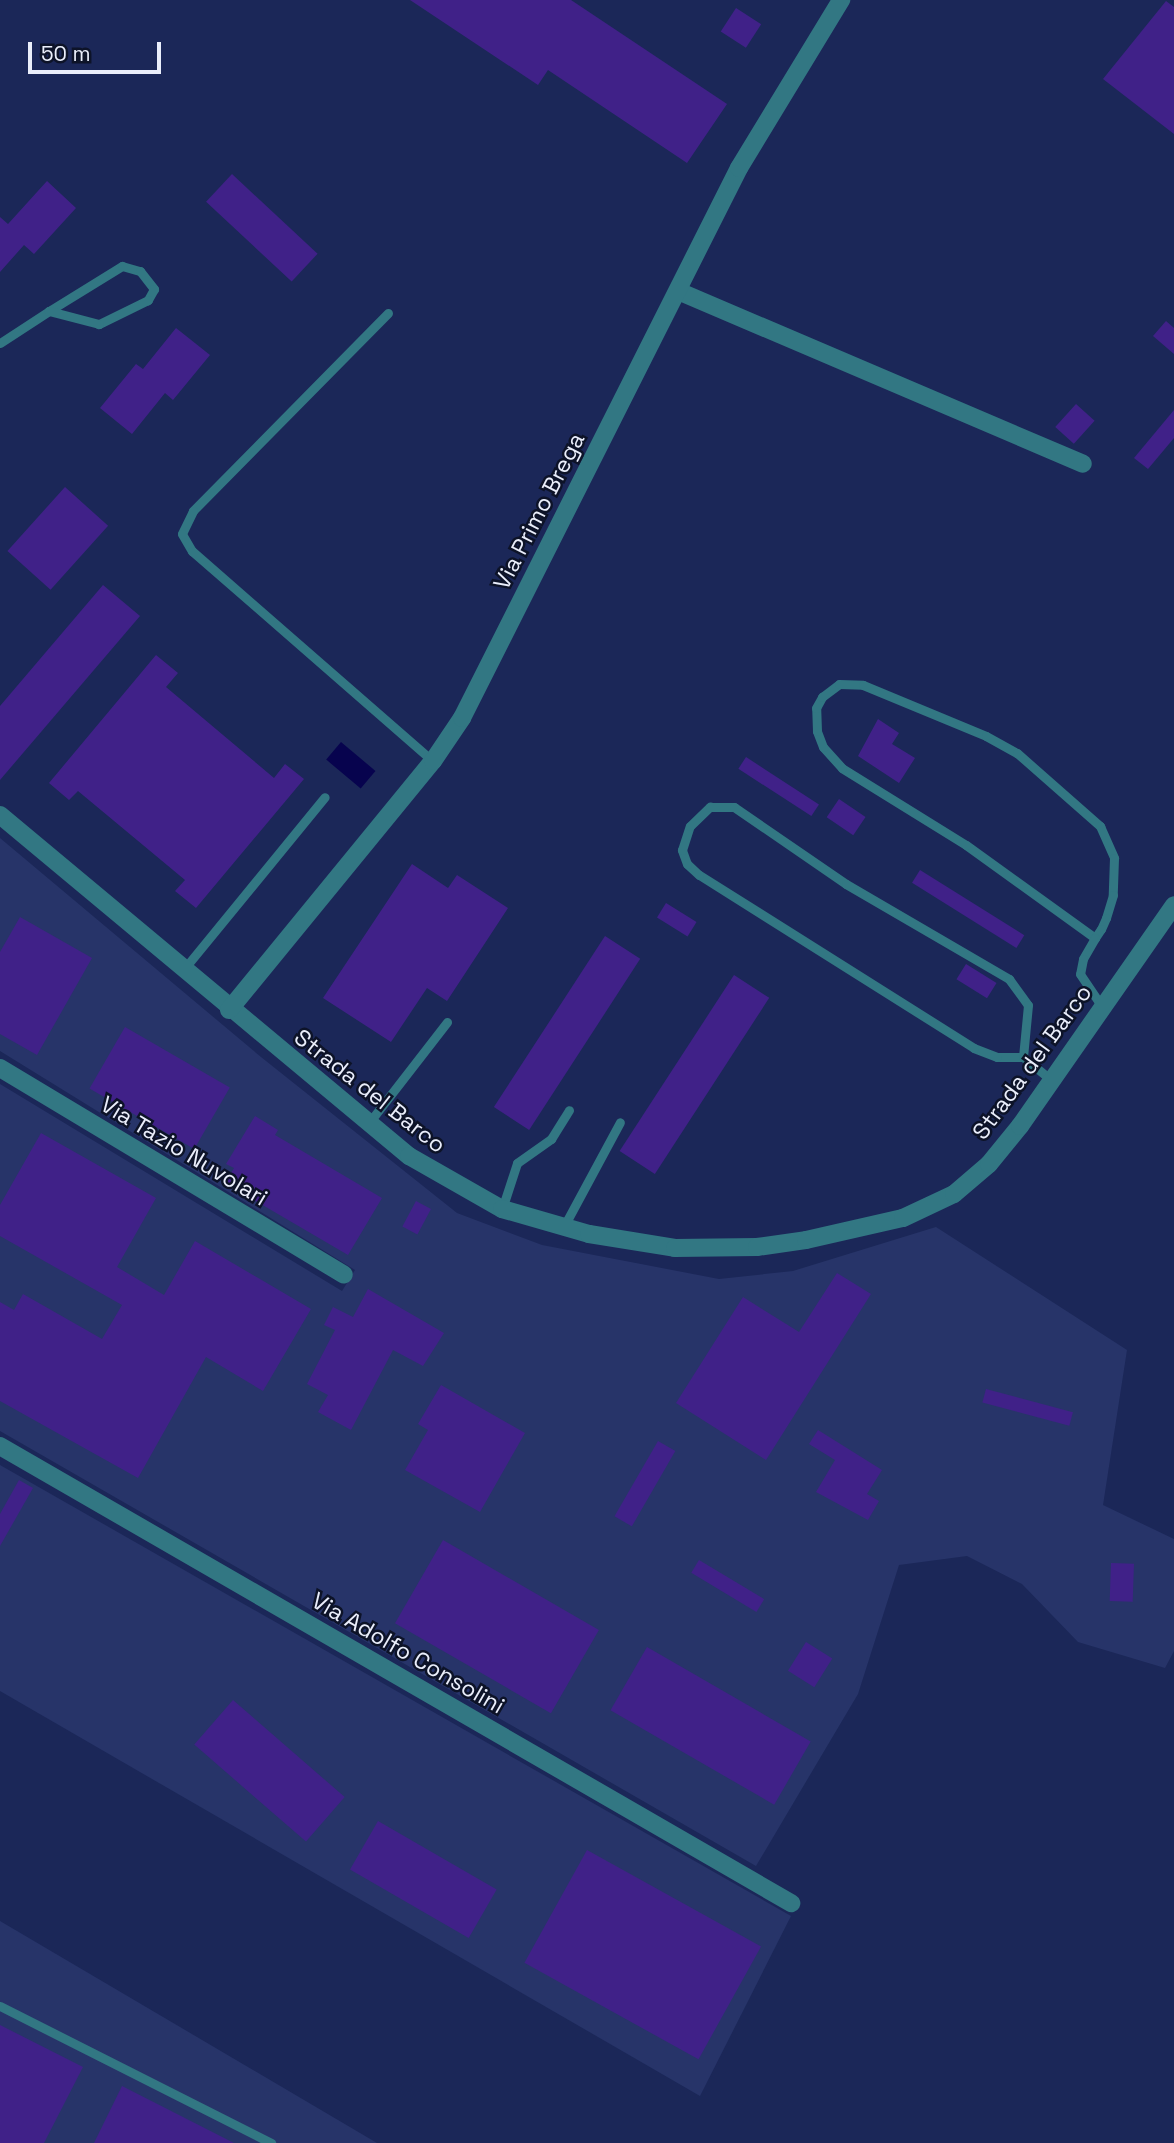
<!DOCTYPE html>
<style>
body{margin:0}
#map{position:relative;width:1174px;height:2143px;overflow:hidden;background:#1b2758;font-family:"Space Grotesk",sans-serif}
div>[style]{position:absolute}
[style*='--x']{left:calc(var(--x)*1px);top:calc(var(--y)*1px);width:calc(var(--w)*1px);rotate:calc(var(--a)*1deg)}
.built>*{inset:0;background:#273469}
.water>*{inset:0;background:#07034e;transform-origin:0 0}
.building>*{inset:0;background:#402188;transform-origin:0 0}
.service>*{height:9px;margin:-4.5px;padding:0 4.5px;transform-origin:4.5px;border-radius:4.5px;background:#327783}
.minor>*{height:18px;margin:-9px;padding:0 9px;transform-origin:9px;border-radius:9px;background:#327783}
span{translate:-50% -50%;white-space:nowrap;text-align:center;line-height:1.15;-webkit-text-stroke:5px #0d1328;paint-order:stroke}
.street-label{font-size:23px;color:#eaeefb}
.scale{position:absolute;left:28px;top:42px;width:133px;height:32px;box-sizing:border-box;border:4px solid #eaeefb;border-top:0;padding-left:9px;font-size:21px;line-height:24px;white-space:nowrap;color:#eaeefb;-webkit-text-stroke:5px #0d1328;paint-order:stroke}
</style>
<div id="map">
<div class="built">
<i style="clip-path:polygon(0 838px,261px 1057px,457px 1213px,542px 1245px,719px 1279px,793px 1271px,936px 1227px,1127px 1350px,1103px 1505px,1174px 1539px,1174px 1651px,1165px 1668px,1078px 1642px,1022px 1584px,967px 1556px,899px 1565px,858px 1694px,756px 1866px,0 1431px,0 1084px,342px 1291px,355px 1270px,0 1051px)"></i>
<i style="clip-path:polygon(0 1465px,791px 1916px,700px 2096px,0 1691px)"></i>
<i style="clip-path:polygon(0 1921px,377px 2143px,0 2143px)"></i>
</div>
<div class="water">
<i style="left:341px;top:742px;width:45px;height:23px;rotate:40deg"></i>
</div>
<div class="building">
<i style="clip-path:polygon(410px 0,571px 0,727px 104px,687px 163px,548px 70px,538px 85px)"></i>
<i style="clip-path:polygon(1166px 1px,1174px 7px,1174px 134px,1103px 79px)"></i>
<i style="left:736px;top:8px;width:30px;height:28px;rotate:33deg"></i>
<i style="left:232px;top:174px;width:117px;height:38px;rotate:43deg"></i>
<i style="clip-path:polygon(47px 181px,76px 208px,34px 254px,24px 245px,0 272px,0 217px,8px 224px)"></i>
<i style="clip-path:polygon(1166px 321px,1174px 328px,1174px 354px,1153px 336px)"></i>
<i style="clip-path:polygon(176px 328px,210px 355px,173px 400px,165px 393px,132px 434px,100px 408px,136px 364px,143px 369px)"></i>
<i style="left:1076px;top:404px;width:25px;height:31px;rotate:42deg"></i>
<i style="clip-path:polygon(1174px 410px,1174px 438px,1148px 469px,1134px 458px)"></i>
<i style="left:65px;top:487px;width:58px;height:86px;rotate:42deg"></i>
<i style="clip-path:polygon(103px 585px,140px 616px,0 780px,0 706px)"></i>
<i style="clip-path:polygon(156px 655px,178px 673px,166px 687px,274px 778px,285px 764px,304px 779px,196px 908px,175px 891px,185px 880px,78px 791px,69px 800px,49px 783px)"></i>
<i style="clip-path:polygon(878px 719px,899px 733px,892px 744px,915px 758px,899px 783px,858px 756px)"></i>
<i style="left:746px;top:757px;width:87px;height:14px;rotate:33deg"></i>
<i style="left:839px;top:799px;width:32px;height:22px;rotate:34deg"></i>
<i style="clip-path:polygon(412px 864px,448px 888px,457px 875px,508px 908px,447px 1001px,427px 988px,391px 1042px,323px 998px)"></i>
<i style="left:920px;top:870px;width:123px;height:15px;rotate:32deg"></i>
<i style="left:666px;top:903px;width:36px;height:17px;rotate:32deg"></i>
<i style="clip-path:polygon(20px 917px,92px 958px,37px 1055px,0 1034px,0 952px)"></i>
<i style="left:605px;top:936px;width:42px;height:204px;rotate:33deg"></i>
<i style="left:966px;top:964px;width:36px;height:18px;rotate:32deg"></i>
<i style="left:734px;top:975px;width:42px;height:210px;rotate:33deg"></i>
<i style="left:125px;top:1027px;width:121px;height:71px;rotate:30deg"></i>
<i style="clip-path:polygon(255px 1116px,278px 1130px,275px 1135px,382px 1198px,348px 1255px,225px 1183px,234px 1168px,226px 1164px)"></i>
<i style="clip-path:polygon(41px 1133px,156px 1198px,117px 1267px,164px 1295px,195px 1241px,311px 1309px,263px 1391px,206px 1357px,138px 1478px,0 1401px,0 1302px,14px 1310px,23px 1294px,102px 1339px,122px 1305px,0 1236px,0 1205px)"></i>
<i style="left:416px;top:1201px;width:17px;height:29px;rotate:28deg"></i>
<i style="clip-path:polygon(837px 1273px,871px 1294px,766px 1460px,676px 1403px,743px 1297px,799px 1332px)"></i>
<i style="clip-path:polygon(368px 1289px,444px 1333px,423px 1366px,393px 1350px,351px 1430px,318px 1412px,328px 1395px,307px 1384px,335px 1330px,324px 1325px,333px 1307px,353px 1317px)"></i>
<i style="clip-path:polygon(441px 1385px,525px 1433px,480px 1512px,405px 1470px,428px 1430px,418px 1424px)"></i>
<i style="left:986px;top:1389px;width:90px;height:14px;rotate:15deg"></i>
<i style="clip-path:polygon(818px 1430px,882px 1470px,867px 1494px,879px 1501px,868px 1520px,816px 1492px,835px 1460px,809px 1444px)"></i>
<i style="left:658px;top:1441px;width:20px;height:87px;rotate:30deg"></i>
<i style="clip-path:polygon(19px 1480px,33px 1488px,0 1546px,0 1514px)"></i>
<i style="left:443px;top:1540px;width:180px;height:96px;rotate:30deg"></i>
<i style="left:699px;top:1560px;width:76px;height:15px;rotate:31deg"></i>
<i style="left:1111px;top:1563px;width:23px;height:38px;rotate:2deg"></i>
<i style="left:806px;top:1642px;width:31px;height:34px;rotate:32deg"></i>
<i style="left:647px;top:1647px;width:189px;height:73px;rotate:30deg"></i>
<i style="left:233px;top:1700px;width:148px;height:59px;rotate:41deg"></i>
<i style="left:378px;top:1821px;width:137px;height:56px;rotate:30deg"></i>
<i style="left:587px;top:1850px;width:199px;height:129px;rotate:29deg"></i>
<i style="clip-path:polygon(0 2025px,83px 2067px,44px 2143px,0 2143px)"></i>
<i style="clip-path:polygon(122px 2086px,234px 2143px,94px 2143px)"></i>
</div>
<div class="service">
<i style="--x:388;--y:313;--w:278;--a:134.6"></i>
<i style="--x:193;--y:511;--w:25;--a:116"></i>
<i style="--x:182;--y:534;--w:20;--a:60"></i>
<i style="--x:192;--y:551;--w:320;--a:41.1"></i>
<i style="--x:0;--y:343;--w:59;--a:-33.1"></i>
<i style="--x:49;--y:311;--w:86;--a:-31.7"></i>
<i style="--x:122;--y:266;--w:19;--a:16"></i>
<i style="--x:140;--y:271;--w:23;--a:52"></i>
<i style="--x:154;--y:289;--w:13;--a:119"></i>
<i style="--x:148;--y:300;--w:55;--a:153.9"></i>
<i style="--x:99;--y:324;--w:52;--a:-165.4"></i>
<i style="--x:1095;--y:938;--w:159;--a:-144.2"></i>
<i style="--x:966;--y:845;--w:146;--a:-148.2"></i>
<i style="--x:842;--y:768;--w:28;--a:-132"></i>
<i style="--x:823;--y:747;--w:17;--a:-111"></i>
<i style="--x:817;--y:731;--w:23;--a:-92"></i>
<i style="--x:816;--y:708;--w:13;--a:-61"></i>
<i style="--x:822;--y:697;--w:21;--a:-37"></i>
<i style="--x:839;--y:684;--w:24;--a:2"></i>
<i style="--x:863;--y:685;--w:133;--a:22.5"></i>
<i style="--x:986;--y:736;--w:35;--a:29"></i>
<i style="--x:1017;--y:753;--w:111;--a:41.3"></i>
<i style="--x:1100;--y:826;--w:35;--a:66"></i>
<i style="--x:1114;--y:858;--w:37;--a:92"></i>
<i style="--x:1113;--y:895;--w:24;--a:107"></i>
<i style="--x:1106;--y:918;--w:12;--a:114"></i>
<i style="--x:1101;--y:929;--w:11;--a:124"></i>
<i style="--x:1095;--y:938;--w:24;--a:120"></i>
<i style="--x:1083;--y:959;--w:15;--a:101"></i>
<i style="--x:1080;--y:974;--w:40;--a:56"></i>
<i style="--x:184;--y:969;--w:222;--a:-50.7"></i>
<i style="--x:1023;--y:1057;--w:26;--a:180"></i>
<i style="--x:997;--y:1057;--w:25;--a:-159"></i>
<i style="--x:974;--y:1048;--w:325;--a:-147.8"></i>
<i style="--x:699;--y:875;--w:16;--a:-137"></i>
<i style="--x:687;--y:864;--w:15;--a:-110"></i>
<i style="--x:682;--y:850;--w:25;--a:-72"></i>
<i style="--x:690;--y:826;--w:28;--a:-44"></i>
<i style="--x:710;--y:807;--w:24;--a:0"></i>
<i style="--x:734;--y:807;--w:136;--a:34.5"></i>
<i style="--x:846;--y:884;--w:189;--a:30.2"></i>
<i style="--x:1009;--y:979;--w:32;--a:54"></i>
<i style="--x:1028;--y:1005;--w:52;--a:95.5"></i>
<i style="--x:1023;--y:1057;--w:36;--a:39"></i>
<i style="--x:368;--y:1124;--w:129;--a:-52.2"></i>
<i style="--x:502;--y:1209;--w:48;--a:-71.9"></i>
<i style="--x:517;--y:1163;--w:42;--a:-35.2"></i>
<i style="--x:551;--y:1139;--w:34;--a:-58"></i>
<i style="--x:563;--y:1228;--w:120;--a:-61.7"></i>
<i style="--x:0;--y:2006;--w:304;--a:26.8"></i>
</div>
<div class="minor">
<i style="--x:678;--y:291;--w:440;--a:23.1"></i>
<i style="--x:0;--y:815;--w:533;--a:39.82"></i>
<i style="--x:409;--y:1156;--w:107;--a:29.7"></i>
<i style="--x:502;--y:1209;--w:91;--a:16"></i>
<i style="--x:589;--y:1234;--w:87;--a:9.2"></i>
<i style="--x:675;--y:1248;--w:82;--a:-0.7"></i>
<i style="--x:757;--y:1247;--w:49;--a:-8.1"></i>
<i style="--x:806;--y:1240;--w:99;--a:-12.8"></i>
<i style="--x:903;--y:1218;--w:56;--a:-25.2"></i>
<i style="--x:954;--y:1194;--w:46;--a:-40.6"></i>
<i style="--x:989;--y:1164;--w:49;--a:-50.8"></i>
<i style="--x:1020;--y:1126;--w:269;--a:-55.1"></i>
<i style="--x:229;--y:1010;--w:322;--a:-50.7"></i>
<i style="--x:433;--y:761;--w:52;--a:-56"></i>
<i style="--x:462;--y:718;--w:616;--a:-63.27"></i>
<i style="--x:739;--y:168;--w:197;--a:-58.7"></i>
<i style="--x:0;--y:1068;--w:401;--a:31"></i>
<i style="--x:0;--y:1446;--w:914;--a:30.02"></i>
</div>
<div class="street-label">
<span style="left:539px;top:511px;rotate:-63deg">Via Primo Brega</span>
<span style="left:1032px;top:1062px;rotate:-54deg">Strada del Barco</span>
<span style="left:370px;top:1091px;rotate:38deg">Strada del Barco</span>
<span style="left:184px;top:1151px;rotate:31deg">Via Tazio Nuvolari</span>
<span style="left:408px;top:1653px;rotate:30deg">Via Adolfo Consolini</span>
</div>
<div class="scale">50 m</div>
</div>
